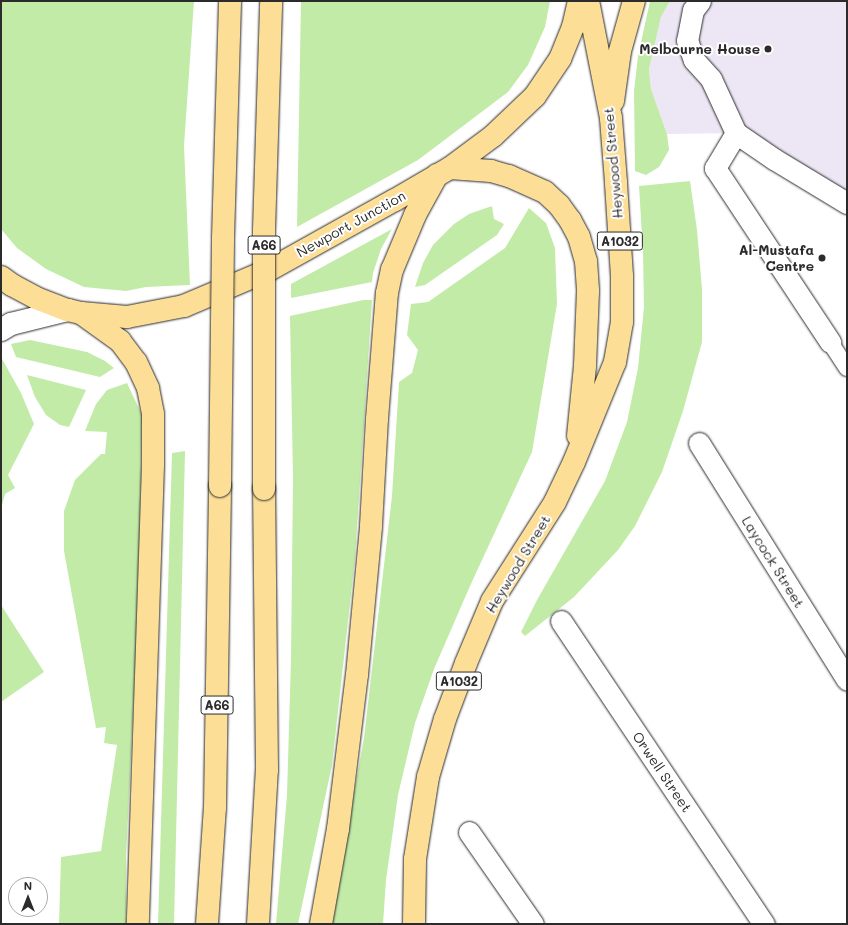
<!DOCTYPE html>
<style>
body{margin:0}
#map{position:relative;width:848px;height:925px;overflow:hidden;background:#fff;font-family:Mali,sans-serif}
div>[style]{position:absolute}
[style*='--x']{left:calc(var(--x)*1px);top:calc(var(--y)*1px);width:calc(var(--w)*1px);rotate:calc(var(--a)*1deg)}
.built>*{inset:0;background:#ede6f4}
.green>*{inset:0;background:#c2eba7}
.roads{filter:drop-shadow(0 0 1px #2b2b2b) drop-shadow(0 0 1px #2b2b2b)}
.pedestrian>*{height:16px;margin:-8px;padding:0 8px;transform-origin:8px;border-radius:8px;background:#fff}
.minor>*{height:21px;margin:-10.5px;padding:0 10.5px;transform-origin:10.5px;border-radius:10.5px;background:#fff}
.secondary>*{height:22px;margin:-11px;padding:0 11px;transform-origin:11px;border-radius:11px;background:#fff}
.primary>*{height:22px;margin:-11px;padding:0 11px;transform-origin:11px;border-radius:11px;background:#fdde96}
.trunk>*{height:22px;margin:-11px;padding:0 11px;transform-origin:11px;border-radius:11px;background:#fdde96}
.bridges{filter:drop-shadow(0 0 1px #2b2b2b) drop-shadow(0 0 1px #2b2b2b)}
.trunk-bridge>*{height:22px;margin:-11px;padding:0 11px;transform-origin:11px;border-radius:11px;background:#fdde96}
.dots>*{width:11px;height:11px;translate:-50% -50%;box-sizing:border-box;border:2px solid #fff;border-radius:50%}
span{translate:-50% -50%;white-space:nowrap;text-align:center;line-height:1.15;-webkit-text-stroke:4px #fff;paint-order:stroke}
.shield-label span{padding:1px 3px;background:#fff;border:1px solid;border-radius:3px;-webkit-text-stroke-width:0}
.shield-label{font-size:13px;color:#2b2b2b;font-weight:700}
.poi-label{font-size:14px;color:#2b2b2b;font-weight:700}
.right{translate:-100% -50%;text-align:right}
.street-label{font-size:14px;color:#2b2b2b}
.frame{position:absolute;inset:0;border:2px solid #2b2b2b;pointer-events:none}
.north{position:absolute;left:8px;top:877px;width:40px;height:40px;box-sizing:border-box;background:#fff;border:1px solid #aaa;border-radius:50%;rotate:0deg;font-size:11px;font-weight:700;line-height:16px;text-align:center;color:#2b2b2b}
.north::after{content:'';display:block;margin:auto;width:14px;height:18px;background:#2b2b2b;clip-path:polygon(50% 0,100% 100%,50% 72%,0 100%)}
</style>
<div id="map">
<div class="built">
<i style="clip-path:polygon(670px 1px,847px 1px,847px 203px,736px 133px,667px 134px,651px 89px,649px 69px,661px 17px)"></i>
</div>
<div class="green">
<i style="clip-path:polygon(1px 1px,194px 1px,184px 146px,190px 285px,146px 287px,126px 291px,84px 287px,46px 269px,17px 248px,1px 229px)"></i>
<i style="clip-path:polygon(301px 1px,550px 1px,545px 27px,528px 65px,508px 92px,418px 160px,297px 227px)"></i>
<i style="clip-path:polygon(650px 1px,670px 1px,661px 17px,649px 69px,651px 89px,667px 134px,669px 150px,659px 167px,646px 175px,635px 171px,634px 91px,638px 56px)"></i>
<i style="clip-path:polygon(690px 181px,697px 230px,702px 289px,702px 342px,683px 411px,662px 472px,635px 526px,618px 550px,574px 597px,525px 636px,521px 632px,537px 600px,605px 481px,627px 422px,638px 368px,644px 307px,643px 252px,639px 186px)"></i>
<i style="clip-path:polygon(492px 206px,494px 219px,504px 224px,497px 235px,425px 285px,415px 287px,423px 263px,433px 245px,454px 224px,469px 214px)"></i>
<i style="clip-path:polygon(529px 208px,546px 223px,555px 248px,557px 304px,532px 452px,470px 586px,434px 669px,415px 723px,398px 795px,386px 880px,383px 924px,330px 924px,364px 738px,392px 496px,399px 382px,412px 373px,418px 350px,407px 335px,411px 304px,428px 302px,505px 248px)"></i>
<i style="clip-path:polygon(392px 229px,381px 249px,373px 273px,372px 282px,291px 298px,291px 284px)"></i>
<i style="clip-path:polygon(363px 300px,372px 300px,355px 558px,332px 765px,298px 924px,276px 924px,287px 795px,291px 659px,293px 479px,290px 316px)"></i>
<i style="clip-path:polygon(30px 340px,87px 352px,105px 361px,114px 368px,100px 377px,16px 357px,11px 344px)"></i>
<i style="clip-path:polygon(1px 357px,21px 393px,34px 424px,8px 475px,15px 488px,5px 494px,1px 509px)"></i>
<i style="clip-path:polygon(27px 375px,86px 390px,69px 427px,60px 425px,46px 415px,35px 397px)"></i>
<i style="clip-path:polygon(127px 383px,142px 415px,139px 591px,126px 857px,126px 924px,59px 924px,61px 857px,101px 851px,117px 745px,104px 743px,106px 727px,96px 728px,64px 551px,64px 511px,75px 480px,101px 454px,105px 454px,107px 432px,85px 431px,96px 404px,107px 390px)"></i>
<i style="clip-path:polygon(185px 451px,174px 924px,158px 924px,172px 453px)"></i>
<i style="clip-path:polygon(1px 605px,44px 672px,1px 702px)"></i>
</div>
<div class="roads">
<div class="pedestrian">
<i style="--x:830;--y:342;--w:31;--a:57"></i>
</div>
<div class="minor">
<i style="--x:700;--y:1;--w:11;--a:128"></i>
<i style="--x:693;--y:10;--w:31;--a:101"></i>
<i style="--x:687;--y:40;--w:21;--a:71"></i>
<i style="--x:694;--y:60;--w:25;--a:48"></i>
<i style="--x:711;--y:79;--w:60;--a:65.2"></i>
<i style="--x:736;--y:133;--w:46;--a:34.4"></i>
<i style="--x:774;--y:159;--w:85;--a:31.1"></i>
<i style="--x:736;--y:133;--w:41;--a:121"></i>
<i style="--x:715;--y:168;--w:209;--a:56.5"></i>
<i style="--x:699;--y:443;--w:279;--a:58"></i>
<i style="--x:561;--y:621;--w:365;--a:56.2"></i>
<i style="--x:469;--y:832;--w:112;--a:55.2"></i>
</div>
<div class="secondary">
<i style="--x:1;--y:330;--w:12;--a:-31"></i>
<i style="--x:11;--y:324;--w:59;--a:-13.8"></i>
</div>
<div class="primary">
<i style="--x:613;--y:101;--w:50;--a:-82"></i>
<i style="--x:620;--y:51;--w:52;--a:-74.4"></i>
<i style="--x:450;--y:168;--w:41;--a:4.2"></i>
<i style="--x:491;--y:171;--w:19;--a:16"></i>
<i style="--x:509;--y:176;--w:39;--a:24"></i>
<i style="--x:545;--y:192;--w:19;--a:43"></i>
<i style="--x:559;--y:205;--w:19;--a:54"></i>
<i style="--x:570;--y:220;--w:19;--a:62"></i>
<i style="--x:579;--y:237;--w:25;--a:74"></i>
<i style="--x:586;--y:261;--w:30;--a:86"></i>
<i style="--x:588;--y:291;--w:75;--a:92.3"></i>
<i style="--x:585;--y:366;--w:70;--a:95.7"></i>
<i style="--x:1;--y:277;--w:14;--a:36"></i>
<i style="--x:12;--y:285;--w:27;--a:28"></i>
<i style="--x:36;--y:298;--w:34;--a:21"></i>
<i style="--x:68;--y:310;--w:13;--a:13"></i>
<i style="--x:81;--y:313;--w:46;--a:5"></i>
<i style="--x:127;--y:317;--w:58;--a:-10.9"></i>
<i style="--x:184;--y:306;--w:92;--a:-23"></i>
<i style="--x:269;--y:270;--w:144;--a:-29.1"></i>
<i style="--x:395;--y:200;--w:64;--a:-30.2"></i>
<i style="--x:450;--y:168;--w:54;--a:-36.7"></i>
<i style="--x:493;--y:136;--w:58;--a:-43.6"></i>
<i style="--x:535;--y:96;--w:45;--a:-56"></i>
<i style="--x:560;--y:59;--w:35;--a:-68"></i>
<i style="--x:573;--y:27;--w:27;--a:-77"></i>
<i style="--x:414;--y:924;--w:65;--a:-89.1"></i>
<i style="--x:415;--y:859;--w:83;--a:-81"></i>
<i style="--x:428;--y:777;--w:60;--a:-73.7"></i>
<i style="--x:445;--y:719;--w:60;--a:-69.4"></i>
<i style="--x:466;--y:663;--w:67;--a:-67.2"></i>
<i style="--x:492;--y:601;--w:117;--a:-57.5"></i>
<i style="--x:555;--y:502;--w:44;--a:-64.6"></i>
<i style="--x:574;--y:462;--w:108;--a:-67.7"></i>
<i style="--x:615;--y:362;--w:41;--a:-80.1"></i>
<i style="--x:622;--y:322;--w:46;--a:-90"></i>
<i style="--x:622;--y:276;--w:94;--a:-93.7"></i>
<i style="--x:616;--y:182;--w:64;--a:-94.5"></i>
<i style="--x:611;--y:118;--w:119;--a:-101.1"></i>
</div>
<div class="trunk">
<i style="--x:81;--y:313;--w:48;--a:35.7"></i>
<i style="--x:120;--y:341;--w:26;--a:53"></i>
<i style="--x:136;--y:362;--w:29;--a:65"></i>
<i style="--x:148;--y:388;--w:26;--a:79"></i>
<i style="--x:153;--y:414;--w:51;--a:90"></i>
<i style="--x:153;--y:465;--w:459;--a:91.9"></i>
<i style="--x:207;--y:924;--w:116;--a:-86.1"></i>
<i style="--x:215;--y:808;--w:322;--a:-89.1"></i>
<i style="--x:258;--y:924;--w:154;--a:-86.7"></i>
<i style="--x:267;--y:770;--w:281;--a:-90.6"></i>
<i style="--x:321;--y:924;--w:97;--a:-79.9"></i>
<i style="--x:338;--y:829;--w:155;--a:-83"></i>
<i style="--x:357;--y:675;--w:150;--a:-84.6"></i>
<i style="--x:371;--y:526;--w:107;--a:-86.8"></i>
<i style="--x:377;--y:419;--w:126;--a:-85.5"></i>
<i style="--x:387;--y:293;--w:24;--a:-78"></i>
<i style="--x:392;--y:270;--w:60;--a:-67.3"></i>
<i style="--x:415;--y:215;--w:46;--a:-61.2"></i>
</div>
</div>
<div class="bridges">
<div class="trunk-bridge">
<i style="--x:220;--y:486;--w:248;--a:-89.3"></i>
<i style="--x:223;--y:238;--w:237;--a:-88.3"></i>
<i style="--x:264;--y:489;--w:259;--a:-90"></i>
<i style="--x:264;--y:230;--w:229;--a:-88.2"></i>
</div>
</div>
<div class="dots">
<i style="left:768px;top:49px;background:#2b2b2b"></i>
<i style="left:822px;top:258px;background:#2b2b2b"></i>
</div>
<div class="shield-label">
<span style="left:620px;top:241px">A1032</span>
<span style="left:264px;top:245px">A66</span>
<span style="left:459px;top:681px">A1032</span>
<span style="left:217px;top:705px">A66</span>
</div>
<div class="poi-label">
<span class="right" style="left:760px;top:49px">Melbourne House</span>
<span class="right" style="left:814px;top:258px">Al-Mustafa<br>Centre</span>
</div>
<div class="street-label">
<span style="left:613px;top:163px;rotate:-95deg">Heywood Street</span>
<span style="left:351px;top:224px;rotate:-29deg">Newport Junction</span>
<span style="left:773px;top:562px;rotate:58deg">Laycock Street</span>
<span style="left:518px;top:564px;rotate:-59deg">Heywood Street</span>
<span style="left:662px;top:772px;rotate:56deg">Orwell Street</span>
</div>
<div class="frame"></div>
<div class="north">N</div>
</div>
